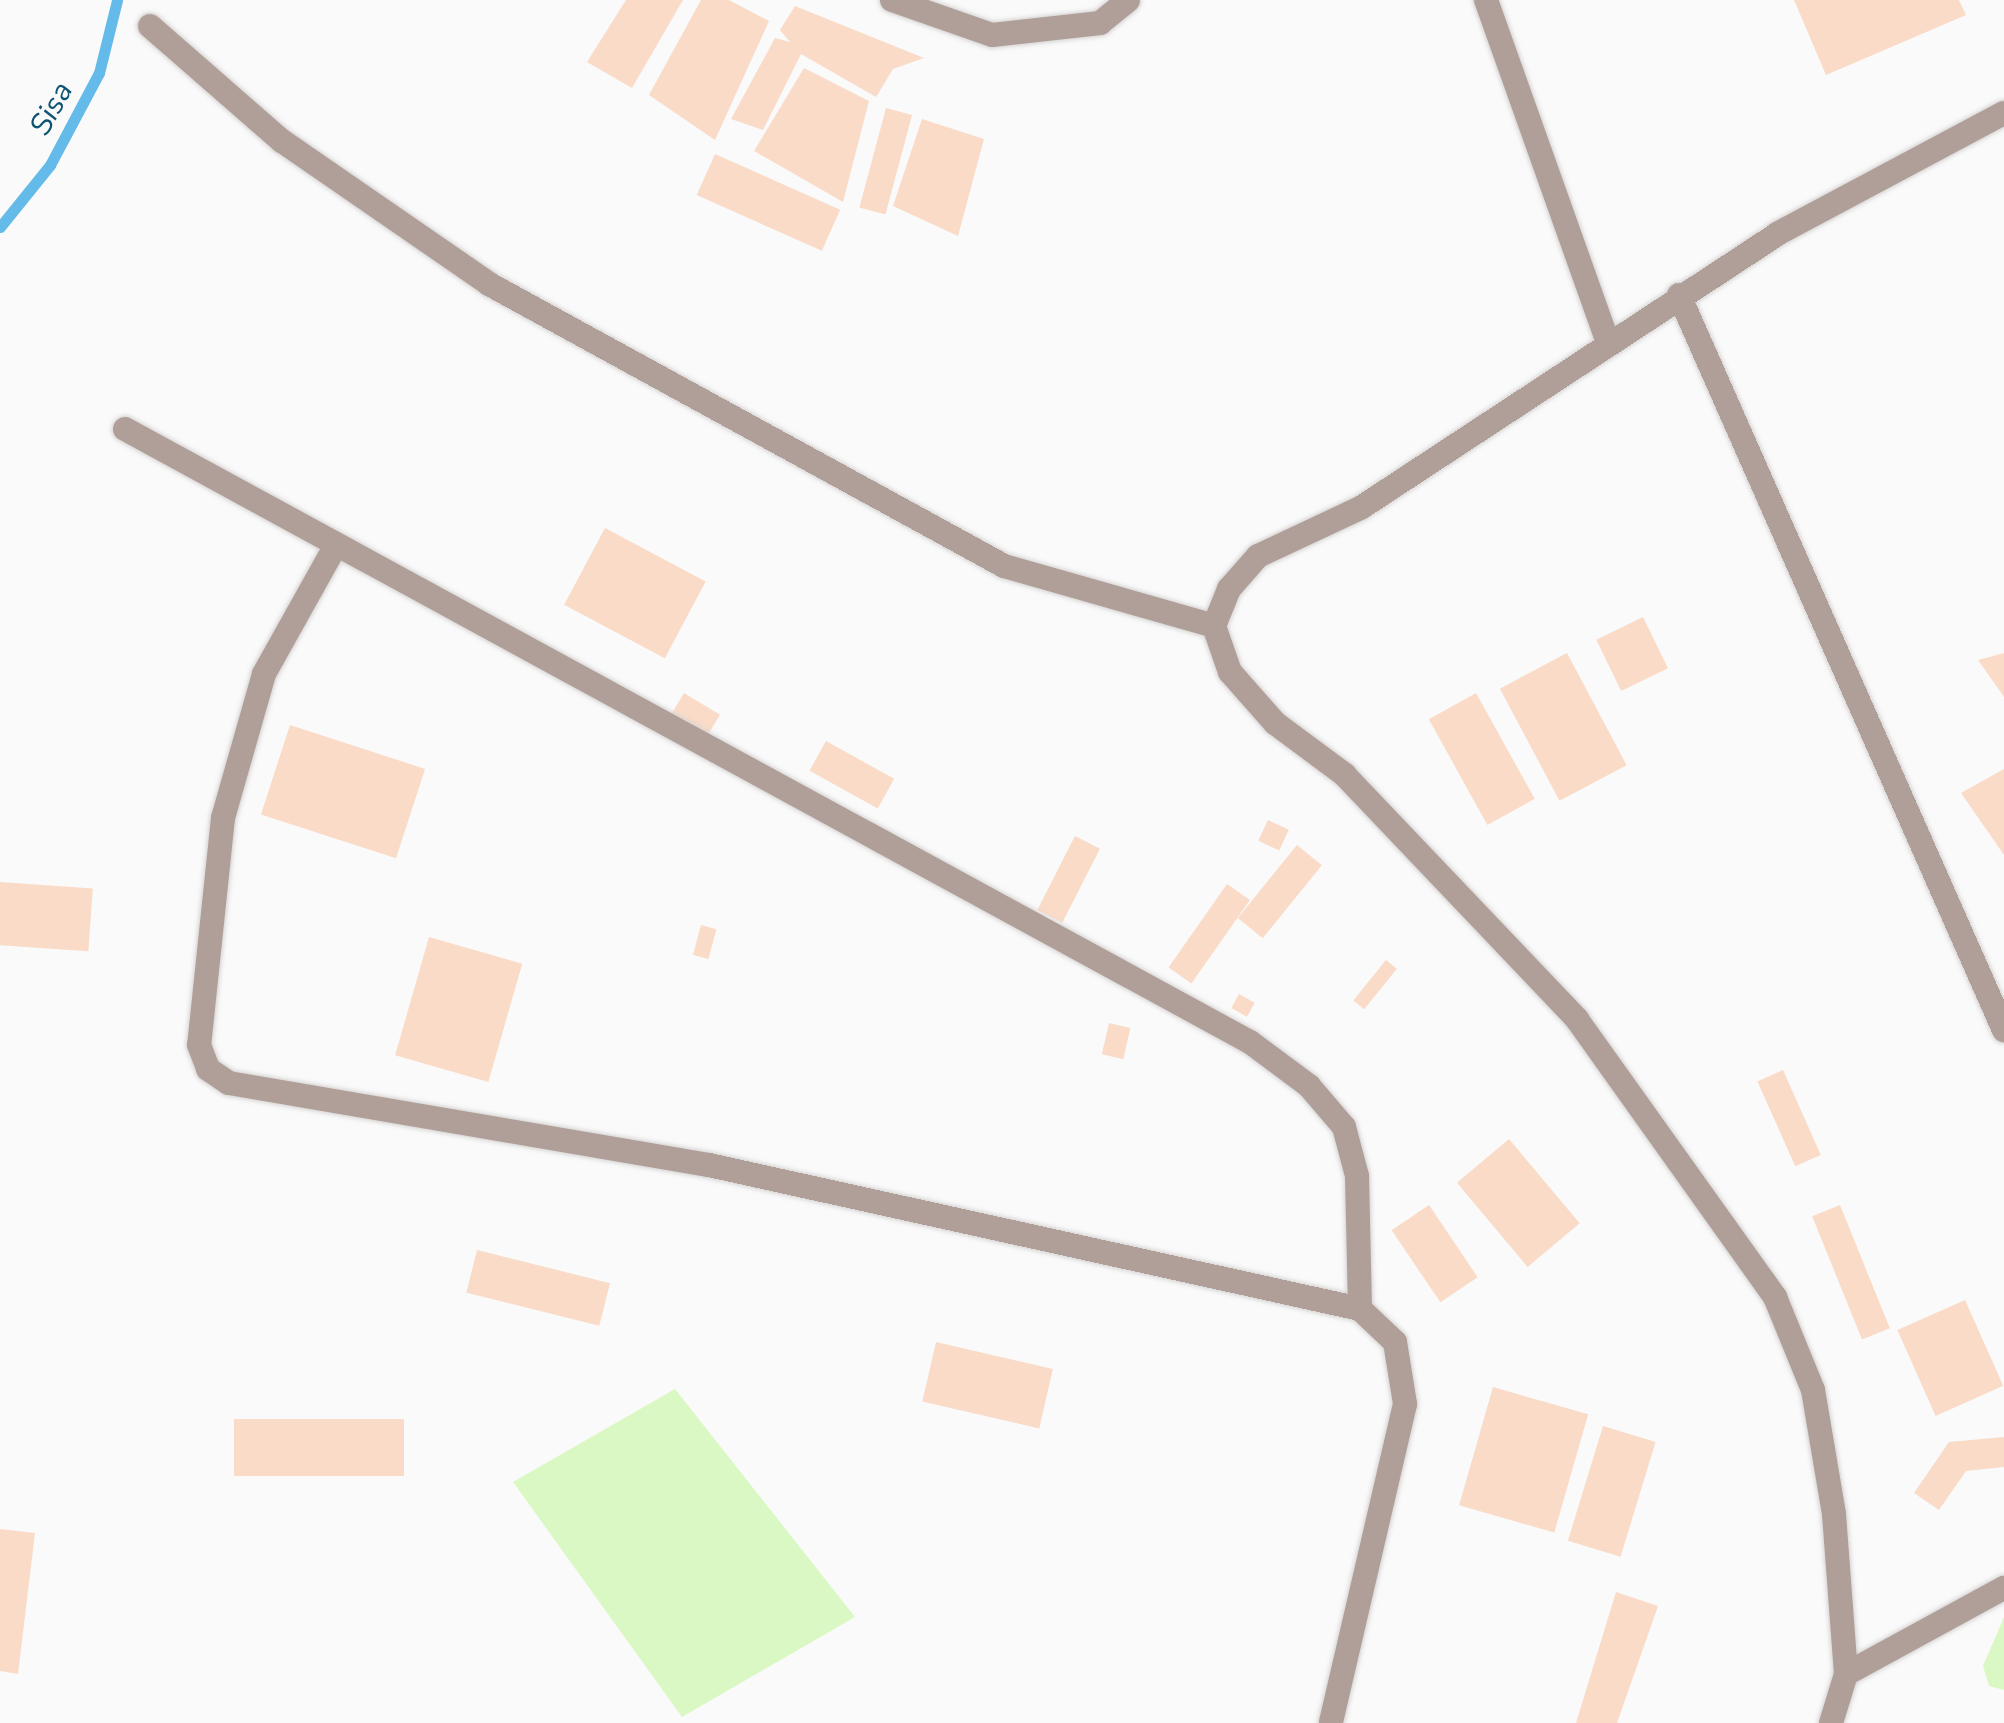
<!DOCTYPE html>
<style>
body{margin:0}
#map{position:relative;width:2004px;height:1723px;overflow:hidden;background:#fafafa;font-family:"Nunito Sans",sans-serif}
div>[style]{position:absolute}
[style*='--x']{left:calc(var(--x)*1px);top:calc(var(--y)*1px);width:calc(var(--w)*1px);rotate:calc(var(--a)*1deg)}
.green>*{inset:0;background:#daf8c3}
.stream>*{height:11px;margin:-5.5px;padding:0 5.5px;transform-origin:5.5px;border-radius:5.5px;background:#64bae8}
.building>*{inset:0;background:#f9dbc8;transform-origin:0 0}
.roads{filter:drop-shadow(0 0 2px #d6d4d3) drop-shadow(0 0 2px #d6d4d3)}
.minor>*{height:24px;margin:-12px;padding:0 12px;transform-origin:12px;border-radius:12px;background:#b09f99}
span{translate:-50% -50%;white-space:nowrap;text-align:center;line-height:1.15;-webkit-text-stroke:7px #fafafa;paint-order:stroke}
.water-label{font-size:30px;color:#0d5372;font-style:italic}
</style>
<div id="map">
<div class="green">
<i style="clip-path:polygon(675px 1389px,855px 1617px,682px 1717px,513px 1482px)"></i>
<i style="clip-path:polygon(2004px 1617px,2004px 1690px,1989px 1686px,1983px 1666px)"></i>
</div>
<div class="stream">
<i style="--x:0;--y:227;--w:80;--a:-51.1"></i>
<i style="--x:50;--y:165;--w:104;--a:-62"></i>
<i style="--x:99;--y:73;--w:75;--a:-76.1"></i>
</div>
<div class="building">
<i style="clip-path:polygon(626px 0,683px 0,632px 88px,587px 62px)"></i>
<i style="clip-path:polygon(701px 0,729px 0,769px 21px,715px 140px,649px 95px)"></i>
<i style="clip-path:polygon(1794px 0,1959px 0,1966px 15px,1826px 75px)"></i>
<i style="clip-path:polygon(795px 6px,924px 58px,893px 69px,876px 97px,801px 54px,763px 130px,731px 119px,775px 38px,790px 42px,780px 30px)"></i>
<i style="clip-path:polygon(804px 68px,869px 101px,843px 202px,754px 151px)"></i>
<i style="left:886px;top:108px;width:27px;height:103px;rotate:15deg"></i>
<i style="clip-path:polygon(922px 119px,984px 139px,958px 236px,893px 206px)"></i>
<i style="left:715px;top:154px;width:137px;height:45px;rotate:24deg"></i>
<i style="left:605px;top:528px;width:114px;height:87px;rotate:28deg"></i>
<i style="left:1643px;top:617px;width:57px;height:52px;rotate:64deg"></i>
<i style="left:1567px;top:653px;width:127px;height:76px;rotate:62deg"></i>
<i style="clip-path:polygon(2004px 653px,2004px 697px,1978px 660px)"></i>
<i style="left:684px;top:693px;width:42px;height:25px;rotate:31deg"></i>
<i style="left:1476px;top:693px;width:121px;height:54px;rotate:61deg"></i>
<i style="left:290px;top:725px;width:142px;height:94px;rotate:18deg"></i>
<i style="left:826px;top:741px;width:78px;height:34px;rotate:29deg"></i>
<i style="clip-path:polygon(2004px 769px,2004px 855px,1961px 793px)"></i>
<i style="left:1268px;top:820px;width:23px;height:23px;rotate:25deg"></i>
<i style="left:1075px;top:836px;width:28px;height:83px;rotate:27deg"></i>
<i style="left:1297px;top:845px;width:32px;height:94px;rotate:39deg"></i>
<i style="left:0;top:882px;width:93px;height:63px;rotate:4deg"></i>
<i style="left:1227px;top:884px;width:28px;height:102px;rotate:35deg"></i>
<i style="left:701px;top:925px;width:16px;height:31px;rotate:15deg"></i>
<i style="left:429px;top:937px;width:97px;height:123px;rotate:16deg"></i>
<i style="left:1386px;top:960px;width:14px;height:52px;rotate:39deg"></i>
<i style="left:1239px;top:994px;width:18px;height:16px;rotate:29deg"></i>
<i style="left:1109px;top:1023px;width:22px;height:32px;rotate:13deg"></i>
<i style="left:1783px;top:1070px;width:93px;height:28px;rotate:66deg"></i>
<i style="left:1509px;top:1139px;width:110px;height:68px;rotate:50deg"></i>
<i style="left:1429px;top:1205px;width:87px;height:45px;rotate:56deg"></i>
<i style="left:1840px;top:1205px;width:133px;height:30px;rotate:68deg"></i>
<i style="left:477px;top:1250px;width:137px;height:44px;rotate:14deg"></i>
<i style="left:1965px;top:1300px;width:94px;height:74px;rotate:66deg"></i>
<i style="left:936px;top:1342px;width:120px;height:61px;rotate:13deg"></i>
<i style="left:1493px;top:1387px;width:99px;height:123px;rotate:16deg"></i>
<i style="left:404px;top:1419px;width:57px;height:170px;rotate:90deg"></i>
<i style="left:1603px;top:1426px;width:55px;height:120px;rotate:17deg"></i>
<i style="clip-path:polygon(2004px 1437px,2004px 1467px,1966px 1471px,1939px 1510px,1914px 1493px,1949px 1442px)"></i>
<i style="clip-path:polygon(0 1529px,35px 1533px,18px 1674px,0 1671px)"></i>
<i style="clip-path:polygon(1616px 1592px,1658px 1606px,1617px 1723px,1576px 1723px)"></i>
</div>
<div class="roads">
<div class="minor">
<i style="--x:892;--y:0;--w:106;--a:19.3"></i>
<i style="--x:992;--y:35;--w:109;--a:-6.3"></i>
<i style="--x:1100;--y:23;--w:36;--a:-39"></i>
<i style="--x:1486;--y:0;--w:361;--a:70.4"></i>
<i style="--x:150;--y:26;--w:175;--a:41.1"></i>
<i style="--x:282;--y:141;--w:252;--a:34.6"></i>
<i style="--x:489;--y:284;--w:587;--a:28.7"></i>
<i style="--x:1004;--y:566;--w:218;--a:15.9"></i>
<i style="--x:1679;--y:295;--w:804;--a:66.15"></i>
<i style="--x:125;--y:429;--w:1281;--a:28.59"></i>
<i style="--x:1250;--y:1042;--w:74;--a:36.7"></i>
<i style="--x:1309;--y:1086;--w:54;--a:49.5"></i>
<i style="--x:1344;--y:1127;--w:51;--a:75.1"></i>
<i style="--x:1357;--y:1176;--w:133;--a:88.7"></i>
<i style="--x:336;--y:545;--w:148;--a:119.2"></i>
<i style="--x:264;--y:674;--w:150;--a:105.9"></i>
<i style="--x:223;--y:818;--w:228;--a:96"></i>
<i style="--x:199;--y:1045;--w:26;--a:69"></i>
<i style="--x:208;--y:1069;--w:25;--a:34"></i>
<i style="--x:229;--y:1083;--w:487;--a:9.7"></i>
<i style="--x:709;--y:1165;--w:667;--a:12.47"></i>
<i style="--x:1360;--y:1309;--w:48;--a:43.3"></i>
<i style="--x:1395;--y:1342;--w:63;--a:80.8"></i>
<i style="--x:1405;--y:1404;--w:327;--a:103.1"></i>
<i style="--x:1846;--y:1674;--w:180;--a:-28.6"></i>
<i style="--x:1831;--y:1723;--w:51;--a:-73"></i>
<i style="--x:1846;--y:1674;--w:160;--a:-94.3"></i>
<i style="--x:1834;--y:1514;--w:126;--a:-99.6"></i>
<i style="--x:1813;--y:1390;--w:100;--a:-112.2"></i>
<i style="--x:1775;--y:1297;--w:341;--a:-125.5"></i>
<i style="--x:1577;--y:1019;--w:337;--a:-133.6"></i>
<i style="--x:1345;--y:775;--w:87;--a:-143.4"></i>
<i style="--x:1275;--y:723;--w:68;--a:-131.4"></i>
<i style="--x:1230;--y:672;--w:49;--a:-109.2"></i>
<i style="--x:1214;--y:626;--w:40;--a:-68"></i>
<i style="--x:1229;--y:589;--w:44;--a:-48.7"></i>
<i style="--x:1258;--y:556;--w:115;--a:-25.2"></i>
<i style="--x:1362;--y:507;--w:497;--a:-33.3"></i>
<i style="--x:1777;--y:234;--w:257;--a:-28.1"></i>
</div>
</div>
<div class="water-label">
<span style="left:52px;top:109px;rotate:-61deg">Sisa</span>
</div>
</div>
